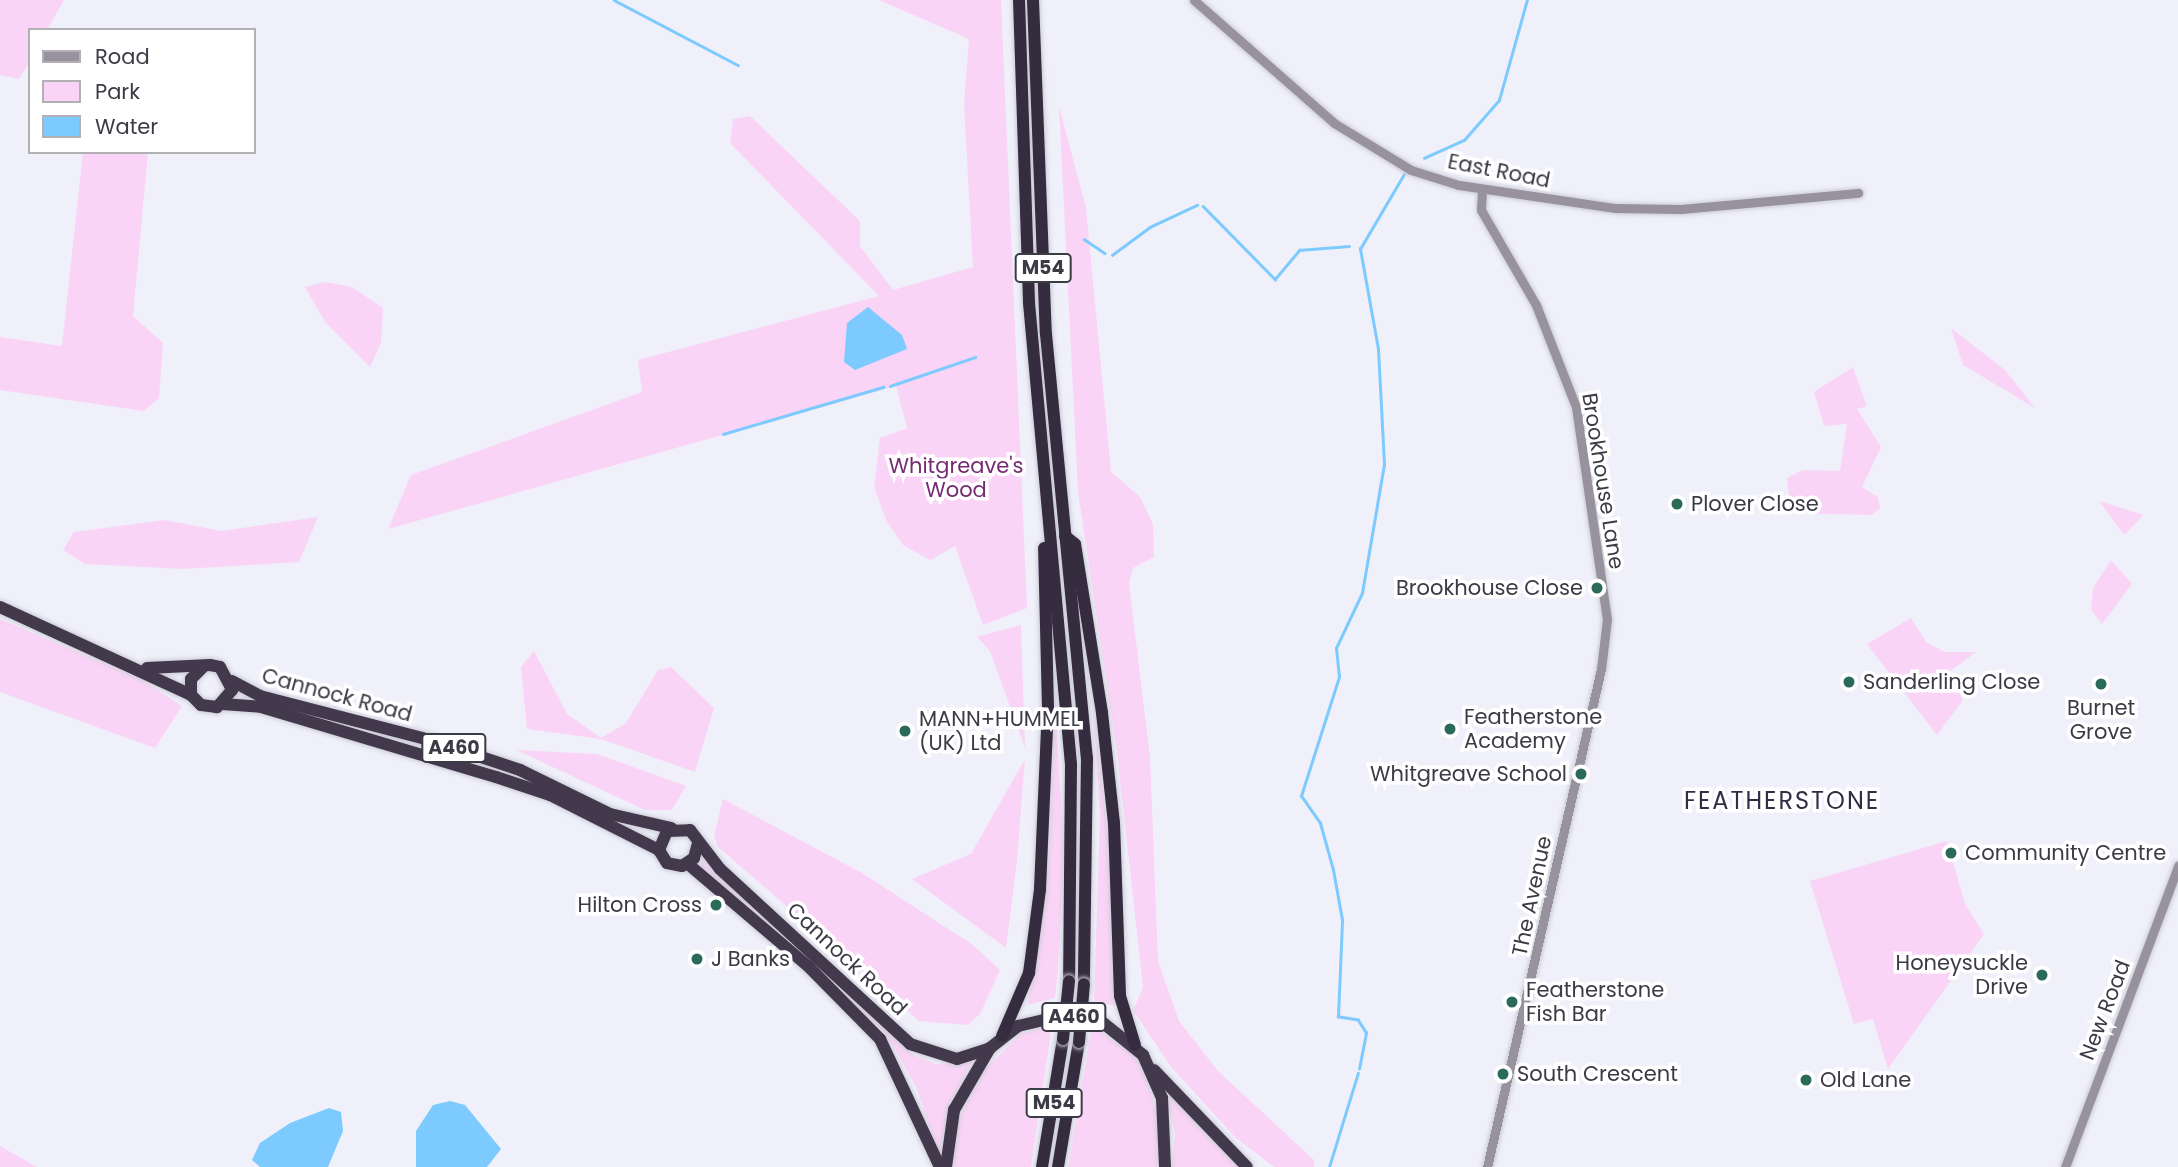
<!DOCTYPE html>
<style>
body{margin:0}
#map{position:relative;width:2178px;height:1167px;overflow:hidden;background:#f0f0fb;font-family:Poppins,sans-serif}
div>[style]{position:absolute}
[style*='--x']{left:calc(var(--x)*1px);top:calc(var(--y)*1px);width:calc(var(--w)*1px);rotate:calc(var(--a)*1deg)}
.green>*{inset:0;background:#fad4f6}
.water>*{inset:0;background:#7dcafe}
.stream>*{height:2.5px;margin:-1.25px;padding:0 1.25px;transform-origin:1.25px;border-radius:1.25px;background:#7dcafe}
.roads{filter:drop-shadow(0 0 2px #ccccd7) drop-shadow(0 0 2px #ccccd7)}
.tertiary>*{height:9px;margin:-4.5px;padding:0 4.5px;transform-origin:4.5px;border-radius:4.5px;background:#97929d}
.trunk>*{height:12px;margin:-6px;padding:0 6px;transform-origin:6px;border-radius:6px;background:#42394c}
.motorway>*{height:12px;margin:-6px;padding:0 6px;transform-origin:6px;border-radius:6px;background:#362c40}
.bridges{filter:drop-shadow(0 0 2px #ccccd7) drop-shadow(0 0 2px #ccccd7)}
.motorway-bridge>*{height:12px;margin:-6px;padding:0 6px;transform-origin:6px;border-radius:6px;background:#362c40}
.dots>*{width:19px;height:19px;translate:-50% -50%;box-sizing:border-box;border:4px solid #fff;border-radius:50%}
span{translate:-50% -50%;white-space:nowrap;text-align:center;line-height:1.15;-webkit-text-stroke:7px #fff;paint-order:stroke}
.shield-label span{padding:2px 5px;background:#fff;border:2px solid;border-radius:5px;-webkit-text-stroke-width:0}
.shield-label{font-size:19px;color:#3b3b46;font-weight:700}
.street-label{font-size:21px;color:#3b3b46}
.park-label{font-size:21px;color:#742b71}
.poi-label{font-size:21px;color:#3b3b46}
.left{translate:0 -50%;text-align:left}
.right{translate:-100% -50%;text-align:right}
.quarter-label{font-size:24px;color:#2f2f44;letter-spacing:2px}
.legend{position:absolute;left:28px;top:28px;width:228px;height:126px;box-sizing:border-box;background:#fff;border:2px solid #b1b1b5;margin:0;padding:9px 12px;list-style:none;font-size:21px;color:#3b3b46}
.legend li{display:flex;align-items:center;gap:14px;height:35px}
.legend b{width:35px;border:2px solid #b1b1b5}
</style>
<div id="map">
<div class="green">
<i style="clip-path:polygon(0 0,64px 0,47px 30px,30px 30px,30px 61px,19px 79px,0 75px)"></i>
<i style="clip-path:polygon(879px 0,1001px 0,1027px 608px,983px 625px,955px 546px,930px 560px,903px 545px,887px 522px,874px 487px,880px 438px,907px 428px,896px 386px,388px 529px,411px 475px,642px 392px,638px 360px,879px 296px,730px 143px,733px 119px,750px 116px,860px 221px,860px 246px,893px 290px,973px 267px,964px 104px,969px 39px)"></i>
<i style="clip-path:polygon(1059px 106px,1086px 208px,1111px 472px,1140px 497px,1153px 524px,1154px 557px,1133px 568px,1129px 583px,1150px 758px,1158px 961px,1179px 1021px,1218px 1071px,1314px 1160px,1314px 1167px,1274px 1167px,1235px 1137px,1171px 1067px,1133px 1010px,1143px 988px,1117px 752px,1078px 492px)"></i>
<i style="clip-path:polygon(83px 152px,148px 152px,133px 316px,163px 343px,159px 398px,144px 411px,0 390px,0 337px,62px 346px)"></i>
<i style="clip-path:polygon(325px 282px,352px 287px,383px 308px,381px 343px,370px 367px,325px 322px,305px 287px)"></i>
<i style="clip-path:polygon(1951px 328px,2005px 370px,2035px 408px,1963px 365px)"></i>
<i style="clip-path:polygon(1853px 367px,1867px 406px,1857px 409px,1881px 447px,1862px 487px,1878px 497px,1880px 508px,1872px 515px,1791px 513px,1787px 478px,1803px 470px,1840px 471px,1847px 424px,1824px 426px,1814px 392px)"></i>
<i style="clip-path:polygon(2099px 501px,2144px 515px,2124px 535px)"></i>
<i style="clip-path:polygon(318px 517px,299px 562px,184px 569px,85px 564px,63px 550px,74px 532px,165px 520px,221px 531px)"></i>
<i style="clip-path:polygon(2111px 560px,2132px 584px,2102px 624px,2091px 610px,2093px 588px)"></i>
<i style="clip-path:polygon(1911px 618px,1927px 643px,1945px 652px,1976px 652px,1949px 672px,1963px 700px,1937px 735px,1867px 644px)"></i>
<i style="clip-path:polygon(0 619px,140px 679px,182px 706px,155px 748px,0 692px)"></i>
<i style="clip-path:polygon(1021px 625px,1025px 748px,990px 651px,977px 637px)"></i>
<i style="clip-path:polygon(534px 651px,567px 714px,601px 738px,626px 723px,658px 670px,671px 667px,714px 708px,695px 772px,601px 739px,527px 729px,521px 667px)"></i>
<i style="clip-path:polygon(1055px 692px,1064px 858px,1058px 968px,1055px 998px,1028px 1005px,1050px 845px)"></i>
<i style="clip-path:polygon(1092px 697px,1108px 837px,1115px 1006px,1094px 1001px,1100px 815px)"></i>
<i style="clip-path:polygon(516px 750px,597px 754px,686px 786px,672px 810px,645px 810px)"></i>
<i style="clip-path:polygon(1025px 759px,1017px 861px,1006px 948px,912px 879px,971px 854px)"></i>
<i style="clip-path:polygon(723px 799px,862px 873px,973px 945px,1000px 970px,980px 1014px,968px 1025px,919px 1021px,718px 847px,714px 837px)"></i>
<i style="clip-path:polygon(1947px 841px,1965px 904px,1984px 934px,1888px 1069px,1873px 1019px,1854px 1024px,1810px 881px)"></i>
<i style="clip-path:polygon(704px 859px,915px 1056px,936px 1064px,972px 1061px,950px 1103px,939px 1155px,917px 1089px,894px 1047px,804px 954px,698px 867px)"></i>
<i style="clip-path:polygon(1052px 1025px,1031px 1167px,953px 1167px,959px 1118px,985px 1069px,1021px 1034px)"></i>
<i style="clip-path:polygon(1092px 1026px,1135px 1056px,1146px 1075px,1158px 1120px,1157px 1167px,1068px 1167px)"></i>
<i style="clip-path:polygon(1166px 1089px,1200px 1129px,1239px 1167px,1172px 1167px,1175px 1135px)"></i>
<i style="clip-path:polygon(0 1146px,37px 1167px,0 1167px)"></i>
</div>
<div class="water">
<i style="clip-path:polygon(868px 307px,902px 335px,907px 349px,855px 370px,844px 362px,847px 323px)"></i>
<i style="clip-path:polygon(450px 1101px,465px 1105px,501px 1149px,487px 1167px,416px 1167px,416px 1131px,433px 1105px)"></i>
<i style="clip-path:polygon(329px 1108px,341px 1112px,343px 1131px,328px 1167px,260px 1167px,252px 1160px,260px 1143px,290px 1123px)"></i>
</div>
<div class="stream">
<i style="--x:614;--y:0;--w:140;--a:27.7"></i>
<i style="--x:1424;--y:158;--w:44;--a:-24.2"></i>
<i style="--x:1464;--y:140;--w:53;--a:-48.8"></i>
<i style="--x:1499;--y:100;--w:104;--a:-74.4"></i>
<i style="--x:1203;--y:206;--w:103;--a:45.4"></i>
<i style="--x:1275;--y:279;--w:38;--a:-50"></i>
<i style="--x:1299;--y:250;--w:50;--a:-4.6"></i>
<i style="--x:1084;--y:239;--w:25;--a:34"></i>
<i style="--x:1112;--y:255;--w:47;--a:-36.4"></i>
<i style="--x:1150;--y:227;--w:52;--a:-25.1"></i>
<i style="--x:890;--y:386;--w:90;--a:-18.8"></i>
<i style="--x:723;--y:434;--w:167;--a:-16.4"></i>
<i style="--x:1359;--y:1069;--w:37;--a:-79"></i>
<i style="--x:1366;--y:1033;--w:15;--a:-122"></i>
<i style="--x:1358;--y:1020;--w:20;--a:-171"></i>
<i style="--x:1338;--y:1017;--w:97;--a:-87.6"></i>
<i style="--x:1342;--y:920;--w:51;--a:-100.2"></i>
<i style="--x:1333;--y:870;--w:49;--a:-105.5"></i>
<i style="--x:1320;--y:823;--w:33;--a:-125"></i>
<i style="--x:1301;--y:796;--w:125;--a:-72.3"></i>
<i style="--x:1339;--y:677;--w:29;--a:-96"></i>
<i style="--x:1336;--y:648;--w:61;--a:-64.7"></i>
<i style="--x:1362;--y:593;--w:131;--a:-80.3"></i>
<i style="--x:1384;--y:464;--w:115;--a:-93"></i>
<i style="--x:1378;--y:349;--w:102;--a:-100.2"></i>
<i style="--x:1360;--y:249;--w:87;--a:-59.6"></i>
<i style="--x:1329;--y:1167;--w:98;--a:-72.9"></i>
</div>
<div class="roads">
<div class="tertiary">
<i style="--x:1194;--y:0;--w:186;--a:41.3"></i>
<i style="--x:1334;--y:123;--w:90;--a:31.4"></i>
<i style="--x:1411;--y:170;--w:50;--a:17.4"></i>
<i style="--x:1459;--y:185;--w:158;--a:8.4"></i>
<i style="--x:1615;--y:208;--w:66;--a:0.9"></i>
<i style="--x:1681;--y:209;--w:178;--a:-5.2"></i>
<i style="--x:1482;--y:190;--w:20;--a:93"></i>
<i style="--x:1481;--y:210;--w:110;--a:59.9"></i>
<i style="--x:1536;--y:305;--w:110;--a:68.6"></i>
<i style="--x:1576;--y:407;--w:214;--a:81.7"></i>
<i style="--x:1607;--y:619;--w:50;--a:96.8"></i>
<i style="--x:1601;--y:669;--w:511;--a:102.89"></i>
<i style="--x:2065;--y:1167;--w:322;--a:-69.4"></i>
</div>
<div class="trunk">
<i style="--x:0;--y:607;--w:210;--a:24.7"></i>
<i style="--x:147;--y:668;--w:63;--a:-2.7"></i>
<i style="--x:210;--y:665;--w:10;--a:11"></i>
<i style="--x:220;--y:667;--w:26;--a:62"></i>
<i style="--x:232;--y:690;--w:23;--a:131"></i>
<i style="--x:217;--y:707;--w:16;--a:-173"></i>
<i style="--x:201;--y:705;--w:14;--a:-135"></i>
<i style="--x:191;--y:695;--w:16;--a:-90"></i>
<i style="--x:191;--y:679;--w:17;--a:-45"></i>
<i style="--x:232;--y:681;--w:32;--a:28"></i>
<i style="--x:260;--y:696;--w:176;--a:14.5"></i>
<i style="--x:430;--y:740;--w:95;--a:18.4"></i>
<i style="--x:520;--y:770;--w:100;--a:26.1"></i>
<i style="--x:610;--y:814;--w:63;--a:12.9"></i>
<i style="--x:222;--y:704;--w:39;--a:4"></i>
<i style="--x:261;--y:707;--w:245;--a:16.6"></i>
<i style="--x:496;--y:777;--w:57;--a:18.4"></i>
<i style="--x:550;--y:795;--w:122;--a:26.8"></i>
<i style="--x:698;--y:843;--w:16;--a:105"></i>
<i style="--x:694;--y:858;--w:14;--a:146"></i>
<i style="--x:682;--y:866;--w:15;--a:-169"></i>
<i style="--x:667;--y:863;--w:15;--a:-122"></i>
<i style="--x:659;--y:850;--w:21;--a:-67"></i>
<i style="--x:667;--y:831;--w:23;--a:-2"></i>
<i style="--x:690;--y:830;--w:49;--a:52.4"></i>
<i style="--x:720;--y:869;--w:258;--a:42.6"></i>
<i style="--x:910;--y:1044;--w:49;--a:17.7"></i>
<i style="--x:957;--y:1059;--w:35;--a:-18"></i>
<i style="--x:688;--y:864;--w:157;--a:40.4"></i>
<i style="--x:808;--y:966;--w:103;--a:45.4"></i>
<i style="--x:880;--y:1039;--w:141;--a:64.9"></i>
<i style="--x:1154;--y:1070;--w:134;--a:46.2"></i>
<i style="--x:946;--y:1167;--w:58;--a:-82"></i>
<i style="--x:954;--y:1110;--w:72;--a:-59.9"></i>
<i style="--x:990;--y:1048;--w:36;--a:-38"></i>
<i style="--x:1018;--y:1026;--w:44;--a:-13.1"></i>
<i style="--x:1061;--y:1016;--w:41;--a:8.3"></i>
<i style="--x:1102;--y:1022;--w:53;--a:38.8"></i>
<i style="--x:1143;--y:1055;--w:47;--a:66.2"></i>
<i style="--x:1162;--y:1098;--w:69;--a:87.5"></i>
</div>
<div class="motorway">
<i style="--x:1019;--y:0;--w:303;--a:88.1"></i>
<i style="--x:1029;--y:303;--w:463;--a:84.8"></i>
<i style="--x:1071;--y:764;--w:217;--a:90.5"></i>
<i style="--x:1033;--y:0;--w:334;--a:87.8"></i>
<i style="--x:1046;--y:334;--w:426;--a:84.5"></i>
<i style="--x:1087;--y:758;--w:226;--a:90.8"></i>
<i style="--x:1065;--y:536;--w:13;--a:39"></i>
<i style="--x:1075;--y:544;--w:171;--a:80.9"></i>
<i style="--x:1102;--y:713;--w:111;--a:83.8"></i>
<i style="--x:1114;--y:823;--w:173;--a:88"></i>
<i style="--x:1120;--y:996;--w:51;--a:73"></i>
<i style="--x:1002;--y:1036;--w:69;--a:-66.8"></i>
<i style="--x:1029;--y:973;--w:85;--a:-82.5"></i>
<i style="--x:1040;--y:889;--w:181;--a:-87.5"></i>
<i style="--x:1048;--y:708;--w:160;--a:-91.4"></i>
<i style="--x:1042;--y:1167;--w:130;--a:-80.7"></i>
<i style="--x:1058;--y:1167;--w:127;--a:-80.5"></i>
</div>
</div>
<div class="bridges">
<div class="motorway-bridge">
<i style="--x:1063;--y:1039;--w:58;--a:-84.1"></i>
<i style="--x:1079;--y:1042;--w:58;--a:-85.1"></i>
</div>
</div>
<div class="dots">
<i style="left:1677px;top:504px;background:#2a6a59"></i>
<i style="left:1597px;top:588px;background:#2a6a59"></i>
<i style="left:1849px;top:682px;background:#2a6a59"></i>
<i style="left:2101px;top:684px;background:#2a6a59"></i>
<i style="left:1450px;top:729px;background:#2a6a59"></i>
<i style="left:905px;top:731px;background:#2a6a59"></i>
<i style="left:1581px;top:774px;background:#2a6a59"></i>
<i style="left:1951px;top:853px;background:#2a6a59"></i>
<i style="left:716px;top:905px;background:#2a6a59"></i>
<i style="left:697px;top:959px;background:#2a6a59"></i>
<i style="left:2042px;top:975px;background:#2a6a59"></i>
<i style="left:1512px;top:1002px;background:#2a6a59"></i>
<i style="left:1503px;top:1074px;background:#2a6a59"></i>
<i style="left:1806px;top:1080px;background:#2a6a59"></i>
</div>
<div class="shield-label">
<span style="left:1043px;top:268px">M54</span>
<span style="left:454px;top:748px">A460</span>
<span style="left:1074px;top:1017px">A460</span>
<span style="left:1054px;top:1103px">M54</span>
</div>
<div class="street-label">
<span style="left:1499px;top:171px;rotate:11deg">East Road</span>
<span style="left:1603px;top:481px;rotate:81deg">Brookhouse Lane</span>
<span style="left:337px;top:695px;rotate:15deg">Cannock Road</span>
<span style="left:1532px;top:896px;rotate:-78deg">The Avenue</span>
<span style="left:847px;top:959px;rotate:43deg">Cannock Road</span>
<span style="left:2105px;top:1010px;rotate:-69deg">New Road</span>
</div>
<div class="park-label">
<span style="left:956px;top:478px">Whitgreave's<br>Wood</span>
</div>
<div class="poi-label">
<span class="left" style="left:1691px;top:504px">Plover Close</span>
<span class="right" style="left:1583px;top:588px">Brookhouse Close</span>
<span class="left" style="left:1863px;top:682px">Sanderling Close</span>
<span style="left:2101px;top:720px">Burnet<br>Grove</span>
<span class="left" style="left:1464px;top:729px">Featherstone<br>Academy</span>
<span class="left" style="left:919px;top:731px">MANN+HUMMEL<br>(UK) Ltd</span>
<span class="right" style="left:1567px;top:774px">Whitgreave School</span>
<span class="left" style="left:1965px;top:853px">Community Centre</span>
<span class="right" style="left:702px;top:905px">Hilton Cross</span>
<span class="left" style="left:711px;top:959px">J Banks</span>
<span class="right" style="left:2028px;top:975px">Honeysuckle<br>Drive</span>
<span class="left" style="left:1526px;top:1002px">Featherstone<br>Fish Bar</span>
<span class="left" style="left:1517px;top:1074px">South Crescent</span>
<span class="left" style="left:1820px;top:1080px">Old Lane</span>
</div>
<div class="quarter-label">
<span style="left:1782px;top:801px">FEATHERSTONE</span>
</div>
<ul class="legend">
<li><b style="height:9px;background:#97929d"></b>Road</li>
<li><b style="height:19px;background:#fad4f6"></b>Park</li>
<li><b style="height:19px;background:#7dcafe"></b>Water</li>
</ul>
</div>
